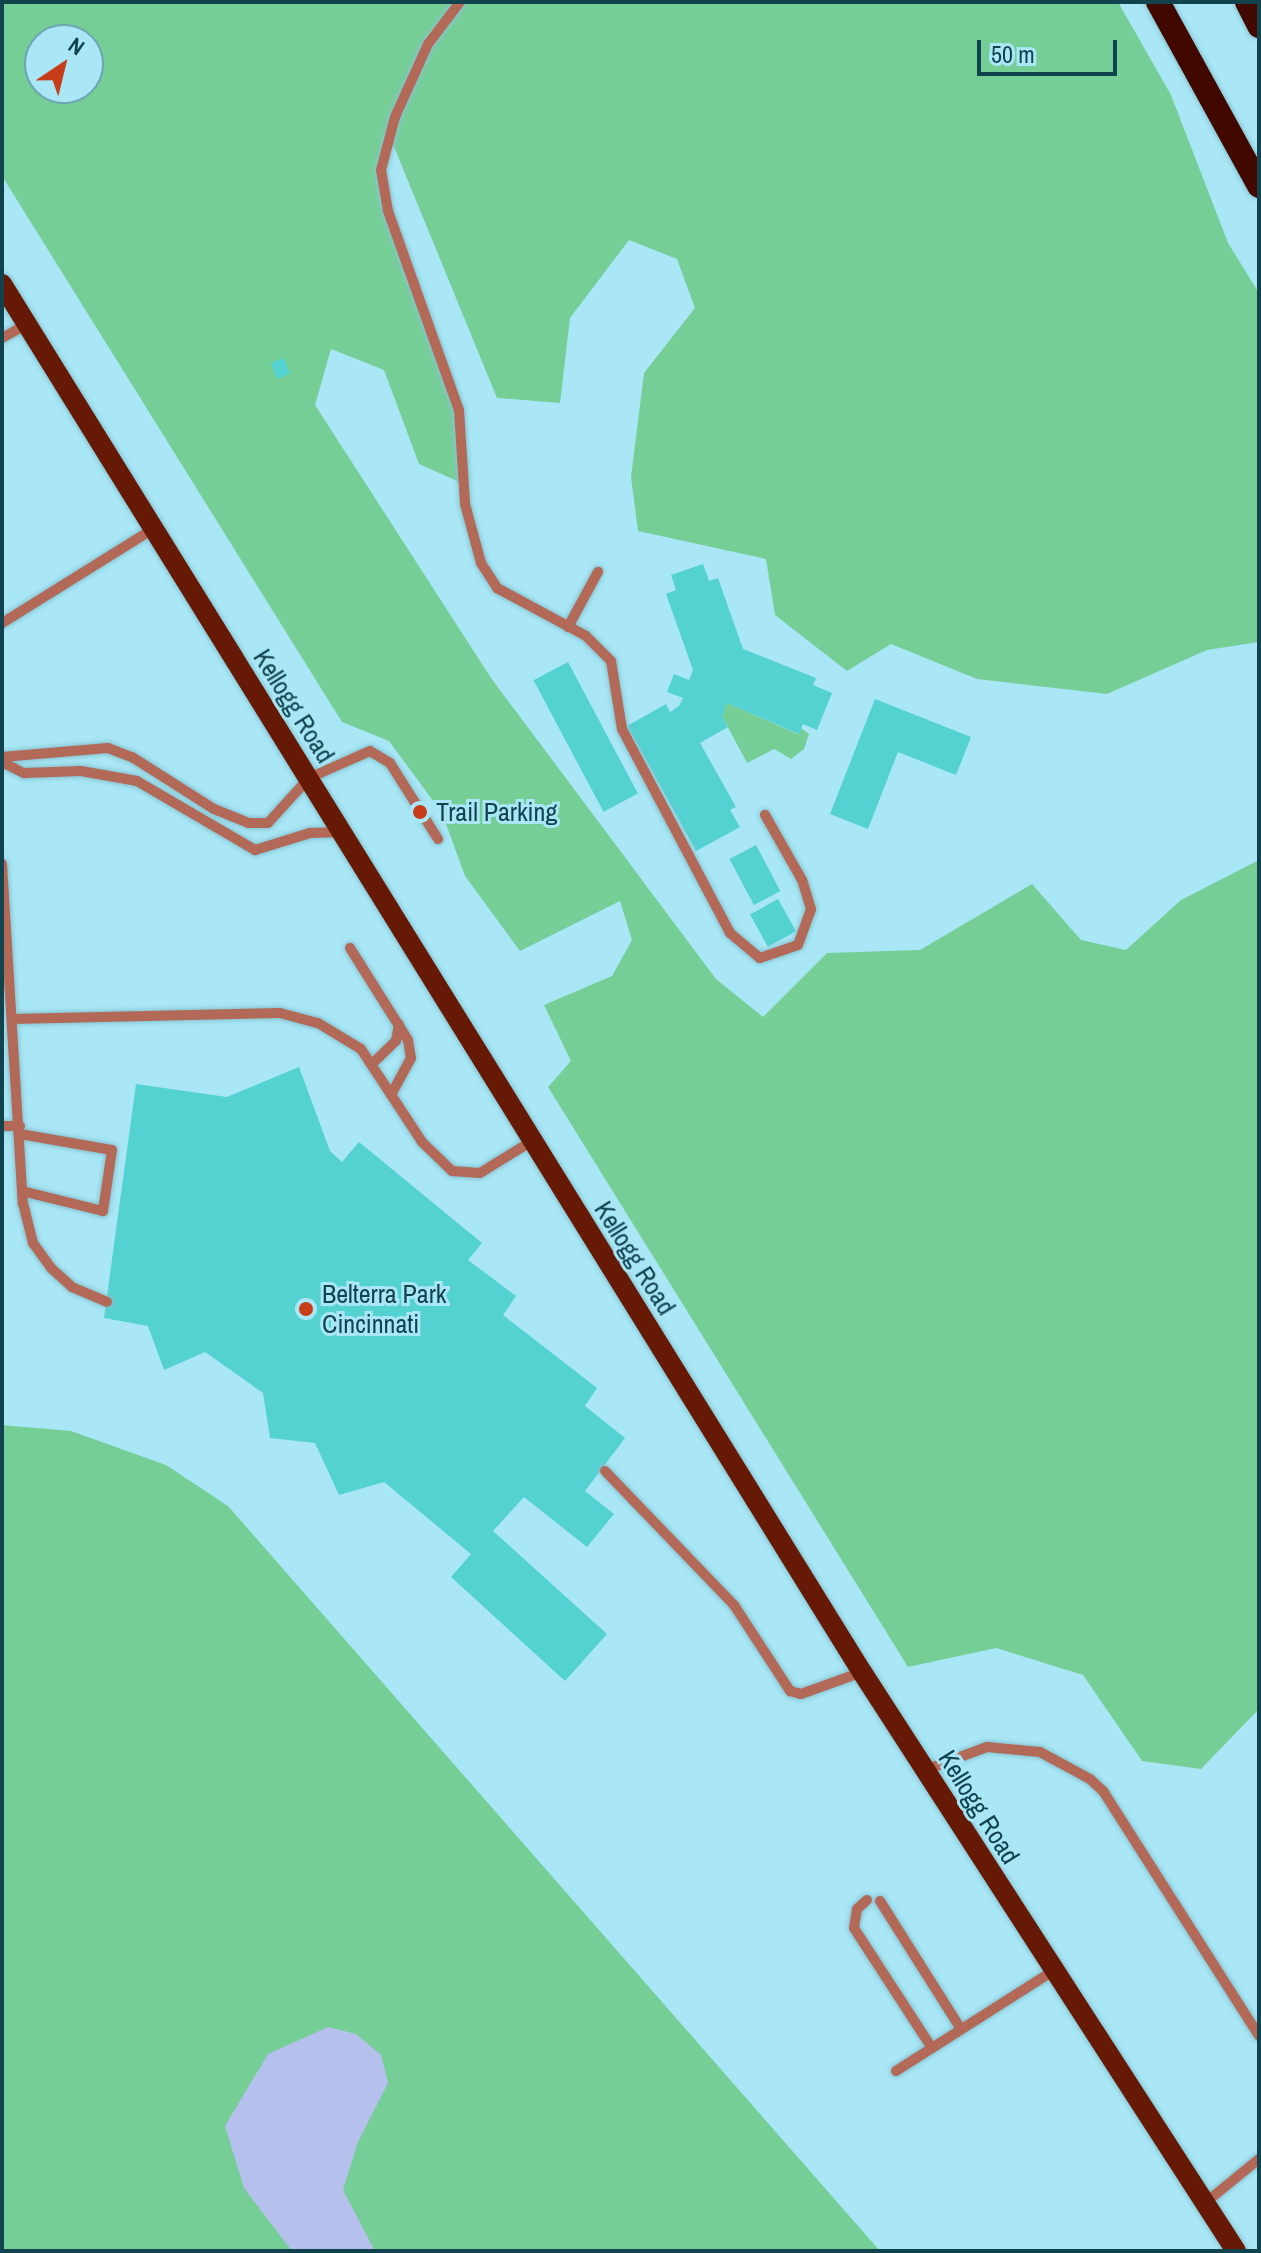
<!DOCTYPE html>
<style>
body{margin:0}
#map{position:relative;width:1261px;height:2253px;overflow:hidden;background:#a9e7f6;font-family:"Archivo Narrow",sans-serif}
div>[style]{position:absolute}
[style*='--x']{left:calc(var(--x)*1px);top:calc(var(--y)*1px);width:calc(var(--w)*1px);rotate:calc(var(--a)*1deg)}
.green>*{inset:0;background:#76ce97}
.water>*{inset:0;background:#b6c0ed}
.building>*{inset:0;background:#54d1d1;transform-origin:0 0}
.roads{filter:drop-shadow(0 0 2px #88c3d1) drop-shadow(0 0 2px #88c3d1)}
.service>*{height:10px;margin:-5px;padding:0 5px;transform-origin:5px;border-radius:5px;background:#b36957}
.primary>*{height:20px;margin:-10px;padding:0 10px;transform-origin:10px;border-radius:10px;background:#661905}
.motorway>*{height:24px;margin:-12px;padding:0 12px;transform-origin:12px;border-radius:12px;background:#410800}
.dots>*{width:22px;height:22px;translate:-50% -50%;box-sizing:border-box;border:4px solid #a9e7f6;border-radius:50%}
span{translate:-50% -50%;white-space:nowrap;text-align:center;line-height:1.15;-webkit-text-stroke:6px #a9e7f6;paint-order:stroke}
.street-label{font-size:26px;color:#11434e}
.poi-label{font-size:26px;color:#11434e}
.left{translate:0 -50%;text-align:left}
.frame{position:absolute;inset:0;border:4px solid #11434e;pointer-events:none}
.north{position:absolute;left:24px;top:24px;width:80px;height:80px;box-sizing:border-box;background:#a9e7f6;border:2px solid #6ca5b3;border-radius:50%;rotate:35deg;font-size:22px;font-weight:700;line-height:32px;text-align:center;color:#11434e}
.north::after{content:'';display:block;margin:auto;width:28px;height:36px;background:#c73d19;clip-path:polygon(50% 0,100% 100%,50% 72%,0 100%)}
.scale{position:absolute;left:977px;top:40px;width:140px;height:36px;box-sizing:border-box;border:4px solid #11434e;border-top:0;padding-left:10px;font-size:24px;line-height:28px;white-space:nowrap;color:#11434e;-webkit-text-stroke:6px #a9e7f6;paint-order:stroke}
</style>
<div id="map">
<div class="green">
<i style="clip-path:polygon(evenodd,2px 2px,1118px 2px,1171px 95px,1228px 243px,1259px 293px,1259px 642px,1207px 650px,1107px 694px,977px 679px,891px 644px,847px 671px,775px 615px,766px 559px,638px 531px,631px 477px,644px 373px,695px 308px,677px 259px,629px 240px,570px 318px,560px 403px,497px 398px,390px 137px,381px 170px,388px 211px,459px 410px,464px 484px,419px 464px,384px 370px,331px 349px,315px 405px,491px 678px,716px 979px,763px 1017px,827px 953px,920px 950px,1032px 884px,1081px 940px,1126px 950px,1181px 900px,1259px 860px,1259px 1709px,1201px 1769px,1142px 1761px,1083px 1675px,996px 1648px,908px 1667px,548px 1087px,571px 1061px,544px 1005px,612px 976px,632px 940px,620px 901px,520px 951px,465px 876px,442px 813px,389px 741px,342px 722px,2px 176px,2px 2px,40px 40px,88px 40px,88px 88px,40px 88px,40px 40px)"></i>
<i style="clip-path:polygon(727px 703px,798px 734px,801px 728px,809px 734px,804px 749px,791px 759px,774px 749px,747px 763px,722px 716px)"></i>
<i style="clip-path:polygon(2px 1425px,71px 1431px,166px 1465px,228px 1506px,880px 2251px,2px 2251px)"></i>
</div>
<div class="water">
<i style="clip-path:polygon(328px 2027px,356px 2034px,381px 2055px,388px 2083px,358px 2142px,343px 2190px,375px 2251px,292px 2251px,244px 2188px,225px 2126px,268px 2054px)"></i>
</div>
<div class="building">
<i style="left:284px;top:358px;width:17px;height:14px;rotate:69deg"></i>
<i style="clip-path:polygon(703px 564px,709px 581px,718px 578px,743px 649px,816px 678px,813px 685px,832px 693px,817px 730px,803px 724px,799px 734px,727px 703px,722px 716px,728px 727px,700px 743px,736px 807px,730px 810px,740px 827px,696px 851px,627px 726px,666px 704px,670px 712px,679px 706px,683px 698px,667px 692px,674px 674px,689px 680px,693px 670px,666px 594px,676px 590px,671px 575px)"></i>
<i style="left:568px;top:662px;width:149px;height:39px;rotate:62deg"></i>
<i style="clip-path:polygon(875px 699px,971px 737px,956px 775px,898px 752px,868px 829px,830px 814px)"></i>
<i style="left:756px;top:845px;width:52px;height:30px;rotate:62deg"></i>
<i style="left:778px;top:899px;width:37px;height:32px;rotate:61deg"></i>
<i style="clip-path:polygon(299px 1067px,330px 1151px,342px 1162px,359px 1142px,482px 1243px,468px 1260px,516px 1296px,503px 1315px,597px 1388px,585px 1406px,625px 1438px,585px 1491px,614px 1514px,587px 1547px,524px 1497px,493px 1531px,607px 1634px,565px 1681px,451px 1577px,471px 1554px,384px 1482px,339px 1495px,315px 1443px,270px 1438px,263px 1393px,205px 1352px,164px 1370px,148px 1326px,104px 1318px,136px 1084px,227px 1097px)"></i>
</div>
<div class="roads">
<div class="service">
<i style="--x:460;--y:2;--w:53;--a:127.3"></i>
<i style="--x:428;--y:44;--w:80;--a:114.3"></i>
<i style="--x:395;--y:117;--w:55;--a:104.8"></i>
<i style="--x:381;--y:170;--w:42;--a:80.3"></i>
<i style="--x:388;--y:211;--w:211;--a:70.4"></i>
<i style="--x:459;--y:410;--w:94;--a:86.3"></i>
<i style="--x:465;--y:504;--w:61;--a:74.8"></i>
<i style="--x:481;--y:563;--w:30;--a:57"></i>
<i style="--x:497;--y:588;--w:101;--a:28.3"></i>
<i style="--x:586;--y:636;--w:35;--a:45"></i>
<i style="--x:611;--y:661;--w:69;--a:80.8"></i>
<i style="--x:622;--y:729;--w:231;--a:62.1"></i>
<i style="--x:730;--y:933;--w:39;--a:40"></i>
<i style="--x:760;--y:958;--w:40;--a:-18.9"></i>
<i style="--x:798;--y:945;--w:38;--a:-70"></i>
<i style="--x:811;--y:909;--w:30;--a:-107"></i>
<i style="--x:802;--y:880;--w:75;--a:-119.6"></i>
<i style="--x:2;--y:338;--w:29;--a:-29"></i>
<i style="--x:2;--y:623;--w:178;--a:-31.9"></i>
<i style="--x:568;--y:627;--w:63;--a:-61.4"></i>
<i style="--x:2;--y:757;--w:106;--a:-4.9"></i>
<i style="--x:108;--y:748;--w:26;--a:21"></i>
<i style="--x:132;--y:757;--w:97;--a:32.4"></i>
<i style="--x:214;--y:809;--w:37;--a:22"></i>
<i style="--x:248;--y:823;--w:20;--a:0"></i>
<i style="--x:268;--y:823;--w:61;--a:-47.7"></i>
<i style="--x:309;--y:778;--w:67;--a:-23.9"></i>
<i style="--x:370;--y:751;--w:23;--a:31"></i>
<i style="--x:390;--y:763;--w:90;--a:57.7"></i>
<i style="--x:2;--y:762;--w:25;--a:27"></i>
<i style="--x:24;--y:773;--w:57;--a:-2"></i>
<i style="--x:81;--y:771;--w:57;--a:10.1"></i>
<i style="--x:137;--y:781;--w:137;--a:30.3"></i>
<i style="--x:255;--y:850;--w:58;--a:-17.2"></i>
<i style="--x:310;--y:833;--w:32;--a:-2"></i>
<i style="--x:2;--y:864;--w:340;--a:86.5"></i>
<i style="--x:23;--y:1203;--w:41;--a:76"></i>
<i style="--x:33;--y:1243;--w:31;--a:54"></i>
<i style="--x:51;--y:1268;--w:28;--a:42"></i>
<i style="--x:72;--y:1287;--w:38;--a:23"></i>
<i style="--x:350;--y:948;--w:109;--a:57.8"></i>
<i style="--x:408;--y:1040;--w:18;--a:81"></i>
<i style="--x:411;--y:1058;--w:42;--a:118.4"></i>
<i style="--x:12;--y:1019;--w:268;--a:-1.3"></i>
<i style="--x:280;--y:1013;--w:39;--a:15"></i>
<i style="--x:318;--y:1023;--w:50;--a:31.2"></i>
<i style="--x:361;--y:1049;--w:111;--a:56.7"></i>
<i style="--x:422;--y:1142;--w:42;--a:44"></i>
<i style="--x:452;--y:1171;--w:28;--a:4"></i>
<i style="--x:480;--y:1173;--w:61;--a:-31.6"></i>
<i style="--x:373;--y:1063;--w:32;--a:-44"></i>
<i style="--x:396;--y:1041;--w:17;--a:-80"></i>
<i style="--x:2;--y:1126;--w:18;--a:0"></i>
<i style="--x:20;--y:1134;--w:93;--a:9.9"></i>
<i style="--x:112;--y:1150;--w:62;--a:98.4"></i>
<i style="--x:103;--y:1211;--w:83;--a:-166.1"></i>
<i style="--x:605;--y:1471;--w:186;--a:46.1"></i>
<i style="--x:734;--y:1605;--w:103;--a:56.9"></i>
<i style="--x:790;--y:1691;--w:11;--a:15"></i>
<i style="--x:801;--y:1694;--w:65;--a:-19.8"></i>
<i style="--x:925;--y:1770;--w:66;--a:-20.4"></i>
<i style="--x:987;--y:1747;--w:53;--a:5.4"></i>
<i style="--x:1040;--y:1752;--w:57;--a:28.4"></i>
<i style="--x:1090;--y:1779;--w:18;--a:43"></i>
<i style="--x:1103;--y:1791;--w:290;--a:57.5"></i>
<i style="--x:867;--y:1900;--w:13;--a:138"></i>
<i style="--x:857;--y:1909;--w:19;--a:99"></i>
<i style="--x:854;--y:1928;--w:143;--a:57"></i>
<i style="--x:880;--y:1901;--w:151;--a:57.7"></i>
<i style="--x:896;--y:2071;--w:186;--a:-32.5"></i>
<i style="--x:1205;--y:2203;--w:70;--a:-39.2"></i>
</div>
<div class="primary">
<i style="--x:2;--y:284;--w:1633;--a:58.22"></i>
<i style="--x:862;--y:1672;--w:689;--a:57.14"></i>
</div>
<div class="motorway">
<i style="--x:1158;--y:2;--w:210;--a:61.2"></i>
<i style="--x:1247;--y:2;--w:27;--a:63"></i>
</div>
</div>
<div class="dots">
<i style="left:420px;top:812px;background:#c73d19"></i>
<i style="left:306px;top:1309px;background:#c73d19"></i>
</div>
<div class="street-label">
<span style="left:294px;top:706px;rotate:58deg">Kellogg Road</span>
<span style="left:635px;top:1258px;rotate:58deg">Kellogg Road</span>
<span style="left:979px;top:1807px;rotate:58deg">Kellogg Road</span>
</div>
<div class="poi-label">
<span class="left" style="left:436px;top:812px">Trail Parking</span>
<span class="left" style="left:322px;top:1309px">Belterra Park<br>Cincinnati</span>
</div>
<div class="frame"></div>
<div class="north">N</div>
<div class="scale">50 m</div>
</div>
